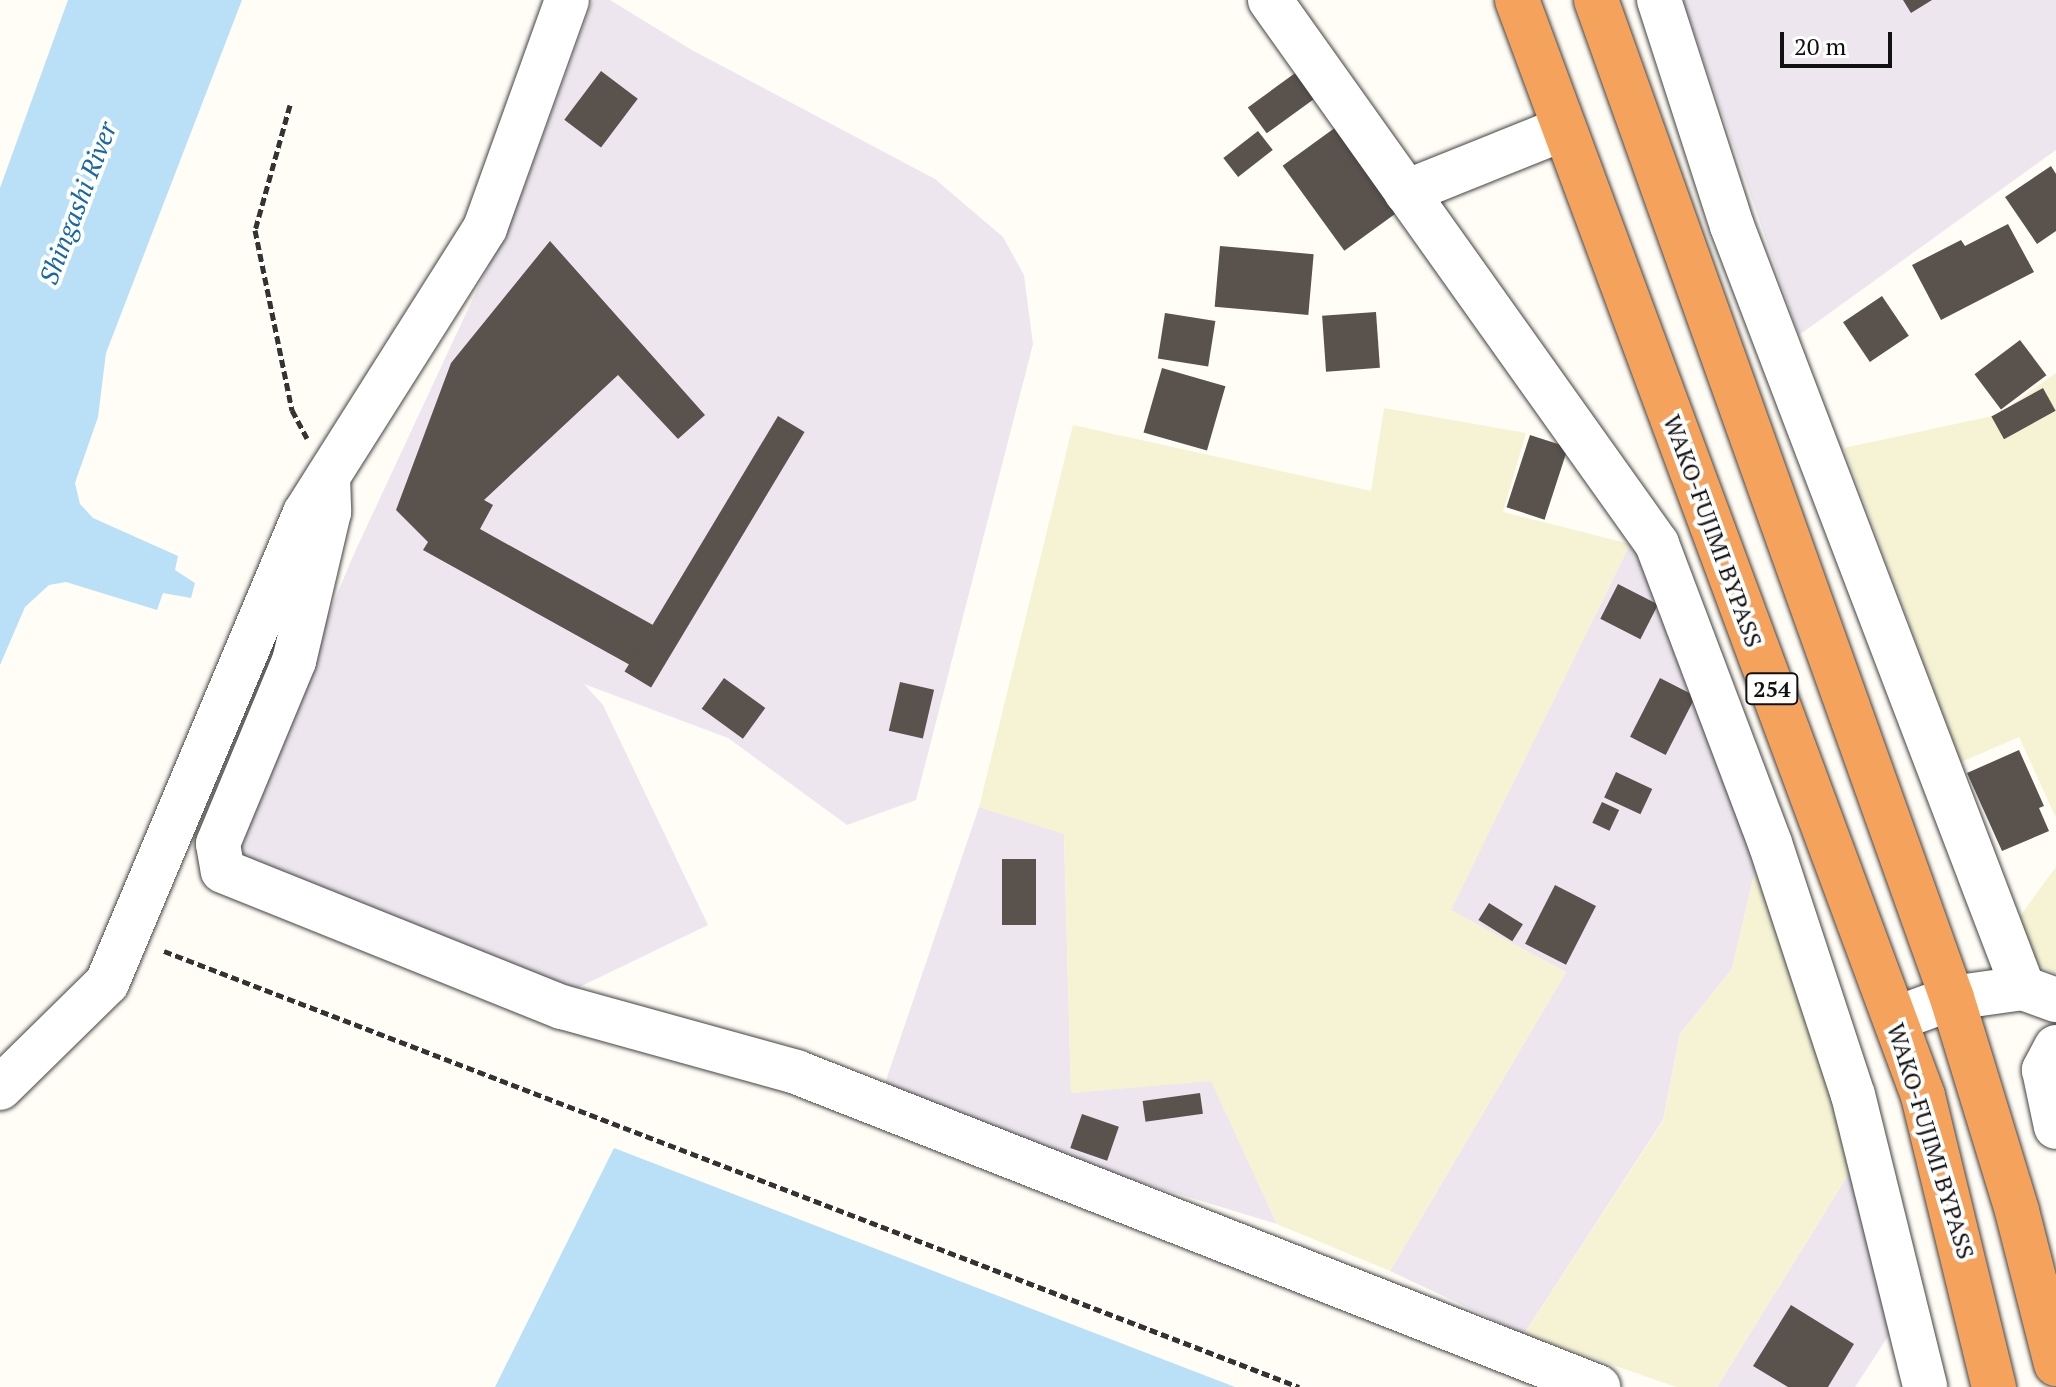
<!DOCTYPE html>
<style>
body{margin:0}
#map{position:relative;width:2056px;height:1387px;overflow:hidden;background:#fffdf5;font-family:"PT Serif",serif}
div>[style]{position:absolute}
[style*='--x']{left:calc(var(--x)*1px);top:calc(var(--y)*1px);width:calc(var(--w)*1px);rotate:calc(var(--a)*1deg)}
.industrial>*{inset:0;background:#eee6ef}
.farmland>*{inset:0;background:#f6f3d4}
.water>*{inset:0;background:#b9e0f7}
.building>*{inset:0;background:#5a524d;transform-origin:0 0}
.path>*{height:5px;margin-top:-2.5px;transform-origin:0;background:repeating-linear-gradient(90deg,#333 0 8px,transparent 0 12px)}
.roads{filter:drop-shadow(0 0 2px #444) drop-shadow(0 0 2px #444)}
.minor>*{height:44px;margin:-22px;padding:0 22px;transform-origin:22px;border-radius:22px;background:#fff}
.highway>*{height:44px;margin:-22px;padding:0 22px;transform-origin:22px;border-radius:22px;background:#f5a25d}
span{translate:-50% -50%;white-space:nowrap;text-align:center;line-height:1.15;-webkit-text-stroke:8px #fff;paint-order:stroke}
.shield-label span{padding:2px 6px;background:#fff;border:2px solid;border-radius:6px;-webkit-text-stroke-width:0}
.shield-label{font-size:22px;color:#111;font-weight:700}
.street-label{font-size:24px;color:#111}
.water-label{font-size:26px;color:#1768a6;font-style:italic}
.scale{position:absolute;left:1780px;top:32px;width:112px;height:36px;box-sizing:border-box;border:4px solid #111;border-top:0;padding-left:10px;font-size:24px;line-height:28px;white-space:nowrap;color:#111;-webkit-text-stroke:6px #fff;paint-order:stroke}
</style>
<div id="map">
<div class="industrial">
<i style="clip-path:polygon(593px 0,610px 0,690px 49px,935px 179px,1003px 237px,1024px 275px,1033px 344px,916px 800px,847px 825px,728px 738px,584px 684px,603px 705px,708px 925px,569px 992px,239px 864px,234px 841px,353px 556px,523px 191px)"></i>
<i style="clip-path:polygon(1683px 0,2056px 0,2056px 150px,1799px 335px)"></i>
<i style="clip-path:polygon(1630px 544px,1651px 567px,1758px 858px,1732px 969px,1680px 1034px,1663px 1120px,1524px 1334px,1390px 1271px,1566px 972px,1450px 911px)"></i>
<i style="clip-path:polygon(979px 807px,1064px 833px,1071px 1093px,1211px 1080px,1277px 1224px,1060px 1158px,882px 1092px)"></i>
<i style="clip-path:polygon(1854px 1165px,1900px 1318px,1855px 1387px,1717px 1387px)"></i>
</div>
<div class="farmland">
<i style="clip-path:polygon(2056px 373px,2056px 818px,2019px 737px,1961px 762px,1844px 448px,1997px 415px)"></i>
<i style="clip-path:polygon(1384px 408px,1526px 433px,1503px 512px,1630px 544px,1451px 910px,1566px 972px,1390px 1271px,1277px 1224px,1211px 1081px,1071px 1093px,1064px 834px,979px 807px,1073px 425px,1371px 491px)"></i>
<i style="clip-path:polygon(1758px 858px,1854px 1165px,1717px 1387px,1676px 1387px,1524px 1334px,1663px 1121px,1680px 1034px,1732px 969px)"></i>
<i style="clip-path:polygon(2056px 867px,2056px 974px,2028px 960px,2015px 923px)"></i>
</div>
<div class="water">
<i style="clip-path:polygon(68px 0,242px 0,106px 353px,98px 417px,75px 483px,80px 504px,93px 518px,178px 556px,175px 570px,195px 583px,191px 598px,163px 593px,157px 610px,66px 582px,49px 585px,25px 607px,0 665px,0 188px)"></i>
<i style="clip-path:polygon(614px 1148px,1235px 1387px,495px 1387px)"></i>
</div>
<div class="building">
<i style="clip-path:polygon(1903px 0,1932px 0,1911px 13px)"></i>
<i style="left:601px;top:71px;width:46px;height:61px;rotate:37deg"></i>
<i style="left:1298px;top:71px;width:32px;height:62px;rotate:54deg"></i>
<i style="left:1336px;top:127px;width:105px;height:66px;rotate:54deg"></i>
<i style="left:1258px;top:131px;width:24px;height:44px;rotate:52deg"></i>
<i style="clip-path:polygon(2051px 166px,2056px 174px,2056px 231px,2037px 244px,2005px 197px)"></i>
<i style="clip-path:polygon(2008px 224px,2034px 272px,1941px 320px,1912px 265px,1961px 240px,1965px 246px)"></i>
<i style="clip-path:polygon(550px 241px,705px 415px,678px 439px,618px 375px,484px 500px,493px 505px,480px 529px,653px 625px,630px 665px,423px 550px,428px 542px,396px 510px,451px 363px)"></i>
<i style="left:1220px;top:246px;width:94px;height:61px;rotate:5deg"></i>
<i style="left:1882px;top:296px;width:48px;height:47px;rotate:56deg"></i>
<i style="left:1376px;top:312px;width:56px;height:54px;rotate:86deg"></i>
<i style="left:1165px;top:313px;width:51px;height:46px;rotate:9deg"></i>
<i style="left:2020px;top:340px;width:44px;height:57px;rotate:53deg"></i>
<i style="left:1162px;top:368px;width:66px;height:67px;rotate:16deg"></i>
<i style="left:2043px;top:388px;width:26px;height:59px;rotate:61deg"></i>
<i style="left:778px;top:416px;width:31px;height:298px;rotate:31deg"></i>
<i style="left:1530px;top:435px;width:40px;height:76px;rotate:18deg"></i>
<i style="left:1618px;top:584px;width:45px;height:39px;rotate:27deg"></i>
<i style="left:724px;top:678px;width:51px;height:38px;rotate:36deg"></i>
<i style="left:1660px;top:678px;width:40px;height:66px;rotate:27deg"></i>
<i style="left:900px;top:682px;width:35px;height:50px;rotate:13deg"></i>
<i style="clip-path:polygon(2019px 750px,2044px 806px,2039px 808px,2049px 831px,2002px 851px,1967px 773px)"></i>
<i style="left:1616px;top:772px;width:40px;height:28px;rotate:25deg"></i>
<i style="left:1602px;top:802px;width:19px;height:23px;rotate:25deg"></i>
<i style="left:1002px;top:859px;width:34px;height:66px"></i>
<i style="left:1555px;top:885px;width:46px;height:66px;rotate:27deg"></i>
<i style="left:1489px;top:903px;width:40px;height:20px;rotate:32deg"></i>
<i style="left:1200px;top:1093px;width:21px;height:58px;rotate:82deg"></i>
<i style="left:1082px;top:1114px;width:39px;height:36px;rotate:19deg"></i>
<i style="clip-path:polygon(1791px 1305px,1854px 1344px,1828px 1387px,1788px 1387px,1753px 1366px)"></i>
</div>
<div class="path">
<i style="--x:290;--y:105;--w:130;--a:105.6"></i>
<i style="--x:255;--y:230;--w:184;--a:78.4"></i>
<i style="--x:292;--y:410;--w:32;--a:62"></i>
<i style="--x:164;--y:951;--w:1216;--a:21.01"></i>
</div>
<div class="roads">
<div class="minor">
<i style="--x:1270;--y:0;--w:668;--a:54.57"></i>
<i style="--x:1657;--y:544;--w:320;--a:69.3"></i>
<i style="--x:1770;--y:843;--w:265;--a:71.8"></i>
<i style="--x:1853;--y:1095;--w:301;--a:76.1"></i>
<i style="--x:1659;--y:0;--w:237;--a:72.1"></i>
<i style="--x:1732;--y:226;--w:816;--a:69.1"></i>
<i style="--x:1406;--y:192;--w:169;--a:-21.9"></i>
<i style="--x:328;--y:477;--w:35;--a:88"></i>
<i style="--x:329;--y:512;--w:153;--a:103.2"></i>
<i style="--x:294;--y:661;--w:198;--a:112.6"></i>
<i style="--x:218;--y:844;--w:27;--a:80"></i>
<i style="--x:223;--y:871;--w:365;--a:21.9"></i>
<i style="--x:562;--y:1007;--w:243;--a:15.5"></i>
<i style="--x:796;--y:1072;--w:862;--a:21.44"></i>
<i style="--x:1895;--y:1019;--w:61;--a:-20.2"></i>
<i style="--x:1952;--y:998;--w:72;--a:-8"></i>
<i style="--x:2023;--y:988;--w:35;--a:20"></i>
<i style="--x:2056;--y:1047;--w:26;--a:118"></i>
<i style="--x:2044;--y:1070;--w:58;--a:78.1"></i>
<i style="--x:0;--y:1088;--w:150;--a:-44.5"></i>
<i style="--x:107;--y:983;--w:510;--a:-67.16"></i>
<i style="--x:305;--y:513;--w:337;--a:-57.7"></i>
<i style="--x:485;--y:228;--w:242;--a:-70.2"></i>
</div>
<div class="highway">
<i style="--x:1517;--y:0;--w:1169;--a:69.67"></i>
<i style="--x:1923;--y:1096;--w:300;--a:76.3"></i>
<i style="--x:1596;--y:0;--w:1060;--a:70.37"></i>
<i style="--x:1952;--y:998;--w:223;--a:73"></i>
<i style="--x:2017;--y:1211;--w:158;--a:75.7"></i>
</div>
</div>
<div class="shield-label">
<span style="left:1772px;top:689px">254</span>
</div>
<div class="street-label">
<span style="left:1713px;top:531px;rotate:70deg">WAKO-FUJIMI BYPASS</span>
<span style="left:1931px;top:1141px;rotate:73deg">WAKO-FUJIMI BYPASS</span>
</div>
<div class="water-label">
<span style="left:78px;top:203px;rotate:-69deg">Shingashi River</span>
</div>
<div class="scale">20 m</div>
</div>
